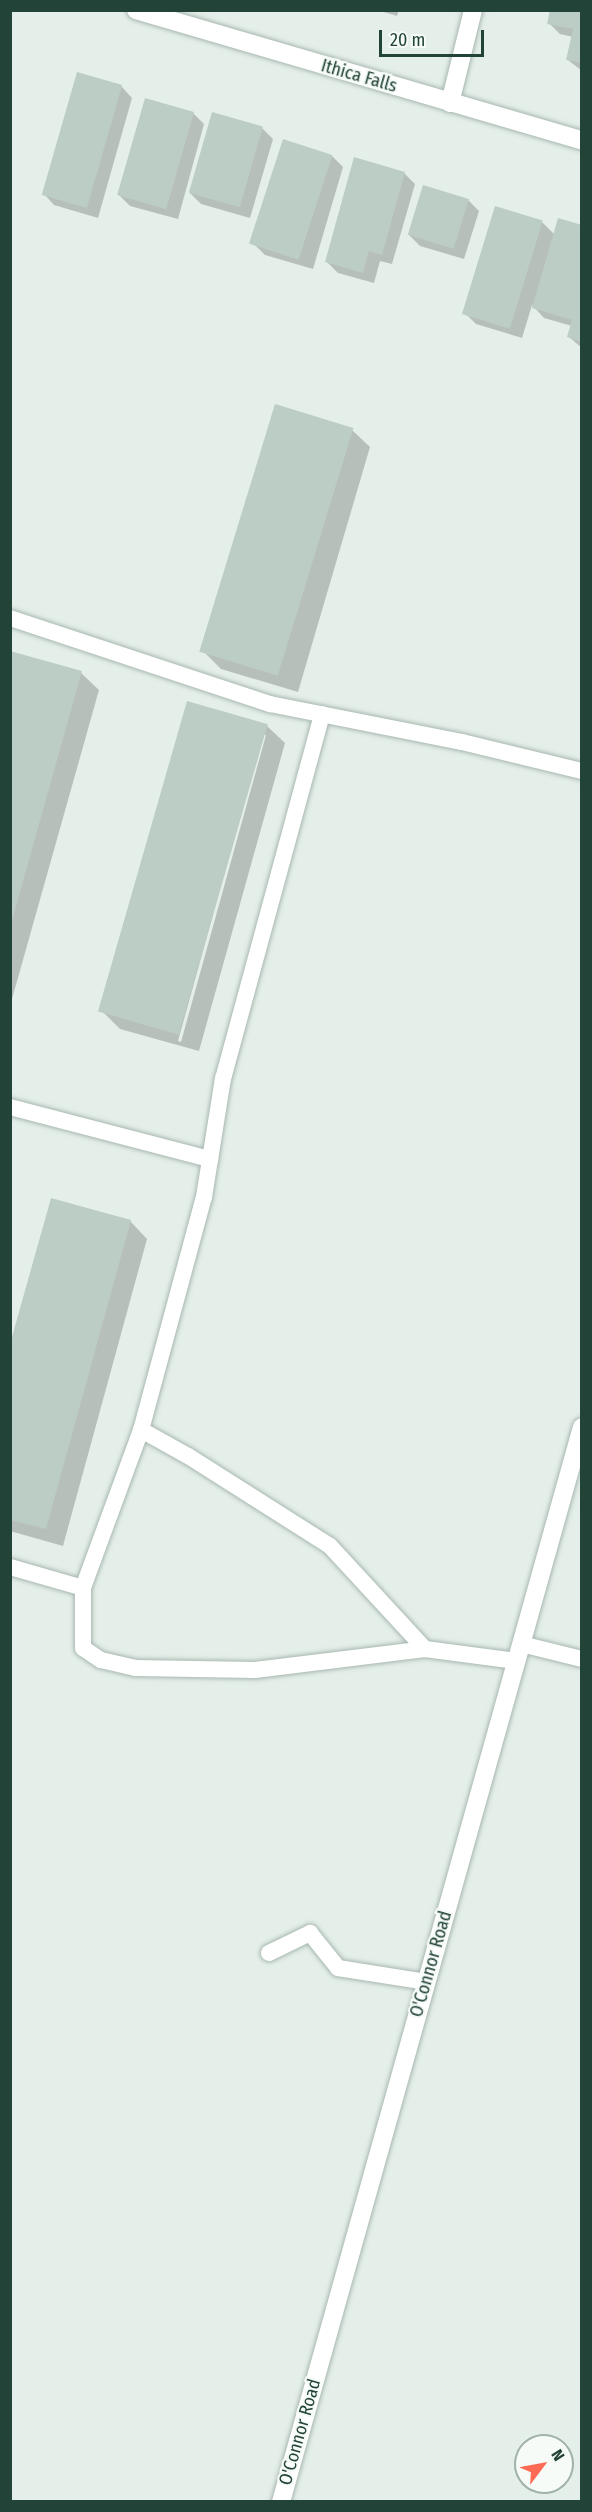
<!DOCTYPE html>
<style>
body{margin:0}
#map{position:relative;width:592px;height:2512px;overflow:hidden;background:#e5efe9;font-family:"Fira Sans Condensed",sans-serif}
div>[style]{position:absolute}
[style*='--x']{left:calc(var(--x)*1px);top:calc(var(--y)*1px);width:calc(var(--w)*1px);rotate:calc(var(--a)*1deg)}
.shadow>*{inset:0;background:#0003}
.building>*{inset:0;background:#bccdc5;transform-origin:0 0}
.roads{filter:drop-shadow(0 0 2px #a7b8b0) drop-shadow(0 0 2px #a7b8b0)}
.service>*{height:16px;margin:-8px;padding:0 8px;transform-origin:8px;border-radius:8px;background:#fff}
.minor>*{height:18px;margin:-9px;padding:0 9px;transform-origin:9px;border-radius:9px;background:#fff}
.secondary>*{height:18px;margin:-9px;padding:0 9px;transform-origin:9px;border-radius:9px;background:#fff}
span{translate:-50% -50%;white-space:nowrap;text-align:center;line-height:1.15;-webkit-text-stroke:4.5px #f6fbf8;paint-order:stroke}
.street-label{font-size:18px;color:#224337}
.frame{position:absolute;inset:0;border:12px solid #224337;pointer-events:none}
.north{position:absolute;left:514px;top:2434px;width:60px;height:60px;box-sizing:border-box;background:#f6fbf8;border:2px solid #a1b1ab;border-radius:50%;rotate:58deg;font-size:16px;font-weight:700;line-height:24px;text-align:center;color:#224337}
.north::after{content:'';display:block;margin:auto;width:21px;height:27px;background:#fe6b54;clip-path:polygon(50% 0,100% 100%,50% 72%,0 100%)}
.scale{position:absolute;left:379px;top:30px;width:105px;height:27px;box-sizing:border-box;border:3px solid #224337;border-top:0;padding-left:8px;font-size:18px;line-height:21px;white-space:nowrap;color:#224337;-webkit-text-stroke:4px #f6fbf8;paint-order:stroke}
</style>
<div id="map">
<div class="shadow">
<i style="clip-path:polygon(377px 10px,399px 10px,397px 16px)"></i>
<i style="clip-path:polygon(582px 10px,582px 71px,568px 60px,573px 37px,560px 34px,549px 23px)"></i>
<i style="clip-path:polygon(78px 74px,122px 87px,132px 98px,98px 218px,54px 205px,44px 194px)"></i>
<i style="clip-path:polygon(193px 113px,204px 124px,178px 219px,130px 206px,119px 195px)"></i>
<i style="clip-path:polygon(262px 128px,273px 139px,250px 218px,201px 204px,190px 193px)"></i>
<i style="clip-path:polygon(332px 156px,343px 167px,313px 269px,265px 255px,254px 244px)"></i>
<i style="clip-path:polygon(404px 173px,415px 184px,392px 264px,380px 261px,374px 283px,338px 273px,327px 262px)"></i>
<i style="clip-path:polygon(468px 200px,479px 211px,464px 259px,420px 246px,409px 235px)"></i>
<i style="clip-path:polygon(496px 208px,543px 223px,555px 235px,582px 227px,582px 348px,569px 337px,572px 326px,544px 318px,532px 305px,522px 338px,476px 324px,465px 313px)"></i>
<i style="clip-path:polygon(352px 430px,370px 447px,298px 692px,221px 669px,203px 651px)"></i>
<i style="clip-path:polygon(10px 653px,81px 673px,99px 690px,12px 999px)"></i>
<i style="clip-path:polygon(evenodd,267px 726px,285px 743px,199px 1051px,120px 1029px,102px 1011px,267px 726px,263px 735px,266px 735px,181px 1042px,178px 1041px,263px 735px)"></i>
<i style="clip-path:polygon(130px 1221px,147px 1239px,63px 1546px,10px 1531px,10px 1349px)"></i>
</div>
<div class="building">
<i style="clip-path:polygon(550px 10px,582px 10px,582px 63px,566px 60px,573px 29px,547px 24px)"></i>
<i style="left:77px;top:72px;width:47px;height:128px;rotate:16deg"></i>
<i style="left:145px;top:98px;width:51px;height:101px;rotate:16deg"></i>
<i style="left:212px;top:112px;width:53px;height:84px;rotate:16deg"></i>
<i style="left:283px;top:139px;width:52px;height:110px;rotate:18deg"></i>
<i style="clip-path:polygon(354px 157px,405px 172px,382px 255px,369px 251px,363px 273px,325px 262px)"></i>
<i style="left:423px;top:185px;width:48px;height:52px;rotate:17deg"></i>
<i style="left:495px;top:206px;width:50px;height:113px;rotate:17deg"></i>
<i style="clip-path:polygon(558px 218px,582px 225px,582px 342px,567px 337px,572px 320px,532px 308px)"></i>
<i style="left:275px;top:404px;width:82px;height:259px;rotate:17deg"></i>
<i style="clip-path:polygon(10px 651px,82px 671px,11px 924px,10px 924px)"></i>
<i style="left:187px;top:701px;width:84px;height:323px;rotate:16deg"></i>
<i style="clip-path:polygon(51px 1198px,131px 1220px,46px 1529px,10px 1520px,10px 1344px)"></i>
</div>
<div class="roads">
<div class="service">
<i style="--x:10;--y:618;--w:274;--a:18.3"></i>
<i style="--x:270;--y:704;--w:196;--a:11.2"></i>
<i style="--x:462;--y:742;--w:123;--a:13.6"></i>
<i style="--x:10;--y:1107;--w:207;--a:14.6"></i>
<i style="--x:141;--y:1430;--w:241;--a:-74.9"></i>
<i style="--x:204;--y:1197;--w:120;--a:-80.9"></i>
<i style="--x:223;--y:1079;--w:378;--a:-74.8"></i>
<i style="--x:10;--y:1567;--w:76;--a:16"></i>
<i style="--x:521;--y:1644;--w:63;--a:13.8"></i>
<i style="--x:425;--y:1649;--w:140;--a:-132.7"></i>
<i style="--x:330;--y:1546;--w:168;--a:-147.6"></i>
<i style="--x:188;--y:1456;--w:54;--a:-151"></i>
<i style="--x:141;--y:1430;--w:168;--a:110.2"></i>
<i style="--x:83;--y:1588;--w:60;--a:90"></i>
<i style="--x:83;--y:1648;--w:22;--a:34"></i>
<i style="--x:101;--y:1660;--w:36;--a:13"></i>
<i style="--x:136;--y:1668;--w:119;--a:1"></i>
<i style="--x:255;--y:1670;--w:171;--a:-7"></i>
<i style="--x:425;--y:1649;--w:92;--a:7.5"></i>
<i style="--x:269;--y:1953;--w:46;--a:-26"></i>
<i style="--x:310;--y:1933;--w:45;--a:51.3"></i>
<i style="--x:338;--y:1968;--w:89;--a:9"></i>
</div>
<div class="minor">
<i style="--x:136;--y:10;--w:465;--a:16.3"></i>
<i style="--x:450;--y:103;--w:96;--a:-76.1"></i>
</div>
<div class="secondary">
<i style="--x:281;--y:2502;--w:1116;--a:-74.36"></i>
</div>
</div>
<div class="street-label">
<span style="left:359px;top:76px;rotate:16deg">Ithica Falls</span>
<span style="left:431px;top:1964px;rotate:-74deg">O'Connor Road</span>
<span style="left:300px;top:2432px;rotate:-74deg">O'Connor Road</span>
</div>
<div class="frame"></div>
<div class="north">N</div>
<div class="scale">20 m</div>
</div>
